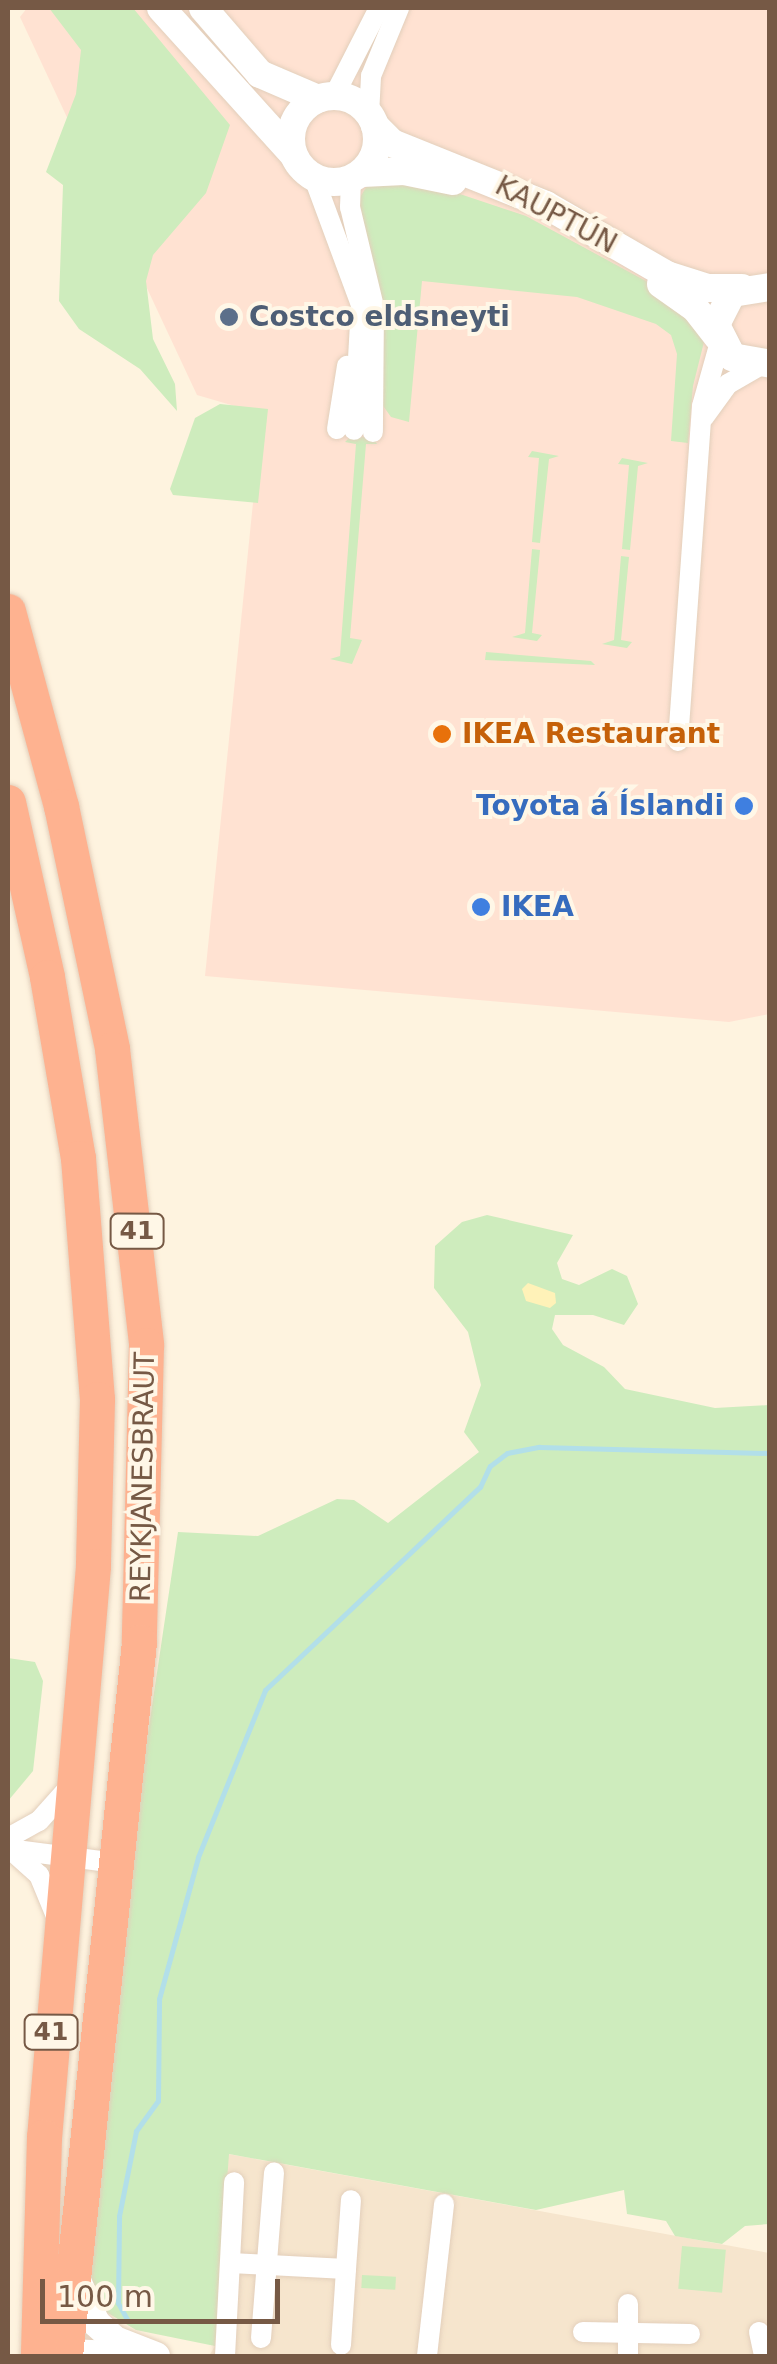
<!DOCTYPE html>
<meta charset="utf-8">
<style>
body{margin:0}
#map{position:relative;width:777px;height:2364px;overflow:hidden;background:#fef3df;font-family:"DejaVu Sans",sans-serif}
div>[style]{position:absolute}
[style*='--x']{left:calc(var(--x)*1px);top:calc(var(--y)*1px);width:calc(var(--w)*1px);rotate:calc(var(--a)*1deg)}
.residential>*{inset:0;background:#f6e5cd}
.commercial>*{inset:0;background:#ffe2d2}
.green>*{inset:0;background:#ceecbd;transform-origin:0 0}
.sand>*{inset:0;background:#fff2b8}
.stream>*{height:5px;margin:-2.5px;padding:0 2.5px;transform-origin:2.5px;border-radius:2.5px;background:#b2dfe9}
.roads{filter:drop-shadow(0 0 2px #e3cfbb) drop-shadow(0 0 2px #e3cfbb)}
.street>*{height:20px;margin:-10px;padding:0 10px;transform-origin:10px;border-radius:10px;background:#fff}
.secondary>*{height:28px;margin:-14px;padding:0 14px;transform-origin:14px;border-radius:14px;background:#fff}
.secondary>.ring{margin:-14px;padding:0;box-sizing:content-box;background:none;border:28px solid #fff;border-radius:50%}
.highway>*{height:35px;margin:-17.5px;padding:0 17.5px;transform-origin:17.5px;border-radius:17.5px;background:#feb290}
.dots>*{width:28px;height:28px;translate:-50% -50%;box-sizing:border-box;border:5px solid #fff7e7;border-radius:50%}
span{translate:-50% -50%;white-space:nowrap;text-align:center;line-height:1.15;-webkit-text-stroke:8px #fff7e7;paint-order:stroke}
.shield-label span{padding:2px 8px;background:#fff7e7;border:2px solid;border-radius:8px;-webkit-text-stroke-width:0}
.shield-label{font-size:25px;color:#765945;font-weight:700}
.street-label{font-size:28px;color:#765945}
.service-label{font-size:28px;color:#4e5e75;font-weight:700}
.left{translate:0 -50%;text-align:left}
.food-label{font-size:28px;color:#c56008;font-weight:700}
.shop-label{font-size:28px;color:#366cbe;font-weight:700}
.right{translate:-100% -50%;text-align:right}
.frame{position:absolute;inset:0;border:10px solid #765945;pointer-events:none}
.scale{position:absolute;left:40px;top:2279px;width:240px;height:45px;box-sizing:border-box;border:5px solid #765945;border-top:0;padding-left:12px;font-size:30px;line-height:35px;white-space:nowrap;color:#765945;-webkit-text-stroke:8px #fff7e7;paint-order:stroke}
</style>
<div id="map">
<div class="residential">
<i style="clip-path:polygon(228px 2154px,769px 2253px,769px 2356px,209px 2356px,215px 2346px)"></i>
</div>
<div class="commercial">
<i style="clip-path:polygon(27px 8px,769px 8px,769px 1014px,729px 1022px,205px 976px,262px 414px,197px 395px,20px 17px)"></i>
</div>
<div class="green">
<i style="clip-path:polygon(49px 8px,133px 8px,230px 125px,206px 193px,153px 255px,146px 281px,153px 339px,175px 384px,177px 411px,140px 369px,79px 329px,59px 301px,63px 185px,46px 172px,76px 94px,81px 50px)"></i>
<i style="clip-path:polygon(371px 179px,427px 183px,526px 216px,657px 287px,707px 330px,693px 386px,688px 443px,671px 441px,677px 354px,671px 335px,656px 324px,577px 297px,422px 281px,409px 422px,391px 417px,381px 403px,382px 313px,359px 199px)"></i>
<i style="clip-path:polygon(220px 404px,268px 409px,258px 503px,173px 495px,170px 489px,195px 418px)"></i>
<i style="clip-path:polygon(351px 436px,373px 438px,377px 444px,366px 444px,350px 638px,362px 640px,352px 664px,330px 659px,340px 656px,356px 444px,345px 442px)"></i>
<i style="clip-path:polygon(532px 451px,559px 456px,549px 459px,540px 543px,532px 542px,539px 458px,528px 457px)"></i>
<i style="clip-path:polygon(622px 458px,648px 463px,638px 466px,630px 550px,622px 549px,629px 465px,618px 464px)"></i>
<i style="clip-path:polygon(532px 549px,540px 550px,532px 633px,542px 635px,537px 641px,512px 637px,525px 633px)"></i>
<i style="clip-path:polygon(621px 556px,629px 557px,621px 640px,632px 642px,627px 648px,602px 644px,614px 640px)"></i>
<i style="clip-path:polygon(486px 652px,591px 661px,595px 665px,485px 660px)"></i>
<i style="clip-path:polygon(487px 1215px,573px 1235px,557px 1263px,562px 1279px,579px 1285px,612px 1269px,627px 1276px,638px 1304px,624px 1325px,593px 1315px,555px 1315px,552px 1329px,563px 1345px,604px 1367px,625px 1389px,715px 1408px,769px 1405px,769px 2224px,745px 2226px,722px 2244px,675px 2236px,666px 2221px,627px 2214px,624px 2190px,536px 2210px,229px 2154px,215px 2346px,136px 2330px,93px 2304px,87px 2294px,136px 1813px,178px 1532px,258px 1536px,337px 1499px,354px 1500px,388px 1523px,479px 1452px,464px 1432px,481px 1385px,468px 1332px,434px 1288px,435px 1246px,462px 1222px)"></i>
<i style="clip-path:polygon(8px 1658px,35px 1662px,43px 1681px,33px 1771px,8px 1801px)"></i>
<i style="left:682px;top:2246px;width:44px;height:43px;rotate:5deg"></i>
<i style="left:362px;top:2275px;width:34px;height:13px;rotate:3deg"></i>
</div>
<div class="sand">
<i style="clip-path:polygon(528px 1283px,555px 1293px,556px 1303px,550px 1308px,526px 1301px,522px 1289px)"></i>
</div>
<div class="stream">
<i style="--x:128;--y:2321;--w:21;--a:-119"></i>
<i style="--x:118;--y:2303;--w:87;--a:-89.3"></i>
<i style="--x:119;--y:2216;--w:87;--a:-78.7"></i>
<i style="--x:136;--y:2131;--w:37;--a:-54"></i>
<i style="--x:158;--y:2101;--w:102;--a:-89.4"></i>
<i style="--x:159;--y:1999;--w:147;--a:-74.6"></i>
<i style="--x:198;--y:1857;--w:180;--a:-68.1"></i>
<i style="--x:265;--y:1690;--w:296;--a:-43.4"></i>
<i style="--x:480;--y:1487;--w:23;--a:-65"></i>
<i style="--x:490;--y:1466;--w:21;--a:-37"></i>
<i style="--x:507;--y:1453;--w:33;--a:-11"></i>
<i style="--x:539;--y:1447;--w:231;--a:1.5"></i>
</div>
<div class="roads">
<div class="street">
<i style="--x:334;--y:96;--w:99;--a:-62.9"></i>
<i style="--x:369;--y:115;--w:39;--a:-87"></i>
<i style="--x:371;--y:76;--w:74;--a:-67.6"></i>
<i style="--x:314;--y:178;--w:135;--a:69.7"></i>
<i style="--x:361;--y:305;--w:125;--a:93.2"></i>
<i style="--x:351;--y:179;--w:28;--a:92"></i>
<i style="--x:350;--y:207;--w:103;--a:76.5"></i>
<i style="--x:374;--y:307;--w:125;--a:90.5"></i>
<i style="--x:704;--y:417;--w:41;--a:-54"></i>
<i style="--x:728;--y:384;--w:36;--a:-30"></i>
<i style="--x:337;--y:429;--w:64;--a:-81"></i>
<i style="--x:678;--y:741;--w:336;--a:-85.9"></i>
<i style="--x:702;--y:406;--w:66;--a:-74.3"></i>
<i style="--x:8;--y:1838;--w:35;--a:-29"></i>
<i style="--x:39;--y:1821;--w:48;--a:-48.4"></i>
<i style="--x:8;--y:1849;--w:109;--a:7.4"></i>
<i style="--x:10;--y:1849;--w:39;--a:42"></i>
<i style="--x:39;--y:1875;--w:44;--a:67.5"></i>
<i style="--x:231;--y:2263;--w:115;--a:3"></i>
<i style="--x:346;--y:2269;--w:69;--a:-85.9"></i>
<i style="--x:583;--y:2332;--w:107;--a:1.1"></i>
<i style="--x:759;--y:2332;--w:25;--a:78"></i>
<i style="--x:261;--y:2338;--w:166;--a:-85.5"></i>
<i style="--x:341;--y:2345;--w:76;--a:-86.2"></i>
<i style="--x:225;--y:2356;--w:174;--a:-87"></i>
<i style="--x:427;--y:2356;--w:153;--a:-83.6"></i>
<i style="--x:628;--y:2356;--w:52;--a:-90"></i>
</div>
<div class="secondary">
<i style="--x:161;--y:8;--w:197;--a:47.9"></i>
<i style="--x:203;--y:8;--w:87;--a:49.2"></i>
<i style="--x:260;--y:74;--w:63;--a:23.3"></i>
<i class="ring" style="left:291px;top:96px;width:58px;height:58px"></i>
<i style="--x:375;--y:126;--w:24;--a:45"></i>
<i style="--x:392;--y:143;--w:166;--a:21.9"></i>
<i style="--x:546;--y:205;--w:140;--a:30"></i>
<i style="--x:667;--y:275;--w:43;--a:17.6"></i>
<i style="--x:708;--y:288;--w:34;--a:0"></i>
<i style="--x:362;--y:173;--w:42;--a:-2.7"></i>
<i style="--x:404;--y:171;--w:50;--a:11.5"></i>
<i style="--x:661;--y:284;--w:42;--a:35.2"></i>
<i style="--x:695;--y:308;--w:37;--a:52"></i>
<i style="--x:770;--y:287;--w:38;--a:171"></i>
<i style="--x:732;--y:293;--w:36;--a:117"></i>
<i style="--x:716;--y:325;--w:36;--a:63"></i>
<i style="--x:732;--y:357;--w:39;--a:10"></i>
<i style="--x:74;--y:2274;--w:54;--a:65.8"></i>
<i style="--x:96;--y:2323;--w:25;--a:42"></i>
<i style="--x:115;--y:2340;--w:44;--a:21.3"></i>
<i style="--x:49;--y:2352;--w:84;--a:2.7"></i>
</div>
<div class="highway">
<i style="--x:8;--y:611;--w:202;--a:74.8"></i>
<i style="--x:61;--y:806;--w:248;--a:78.1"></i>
<i style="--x:112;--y:1049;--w:298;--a:83.4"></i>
<i style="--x:146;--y:1345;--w:297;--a:91.4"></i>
<i style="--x:139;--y:1642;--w:718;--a:95.92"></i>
<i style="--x:8;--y:802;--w:179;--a:77.4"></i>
<i style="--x:47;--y:977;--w:184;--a:80.3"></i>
<i style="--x:78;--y:1158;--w:242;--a:85.5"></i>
<i style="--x:97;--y:1399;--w:167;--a:91.4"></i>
<i style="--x:93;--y:1566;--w:573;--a:94.9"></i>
<i style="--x:44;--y:2137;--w:219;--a:91.6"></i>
</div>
</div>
<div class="dots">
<i style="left:229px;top:317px;background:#5c6f8a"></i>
<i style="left:442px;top:734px;background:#e8710a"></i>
<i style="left:744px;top:806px;background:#3f7fe0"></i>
<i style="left:481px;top:907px;background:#3f7fe0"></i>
</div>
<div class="shield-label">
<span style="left:137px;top:1231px">41</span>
<span style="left:51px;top:2032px">41</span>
</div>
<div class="street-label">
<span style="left:556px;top:215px;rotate:28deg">KAUPTÚN</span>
<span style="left:143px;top:1477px;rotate:-89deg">REYKJANESBRAUT</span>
</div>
<div class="service-label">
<span class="left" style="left:249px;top:317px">Costco eldsneyti</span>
</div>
<div class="food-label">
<span class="left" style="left:462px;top:734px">IKEA Restaurant</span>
</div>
<div class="shop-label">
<span class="right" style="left:724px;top:806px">Toyota á Íslandi</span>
<span class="left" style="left:501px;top:907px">IKEA</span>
</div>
<div class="frame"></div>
<div class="scale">100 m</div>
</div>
